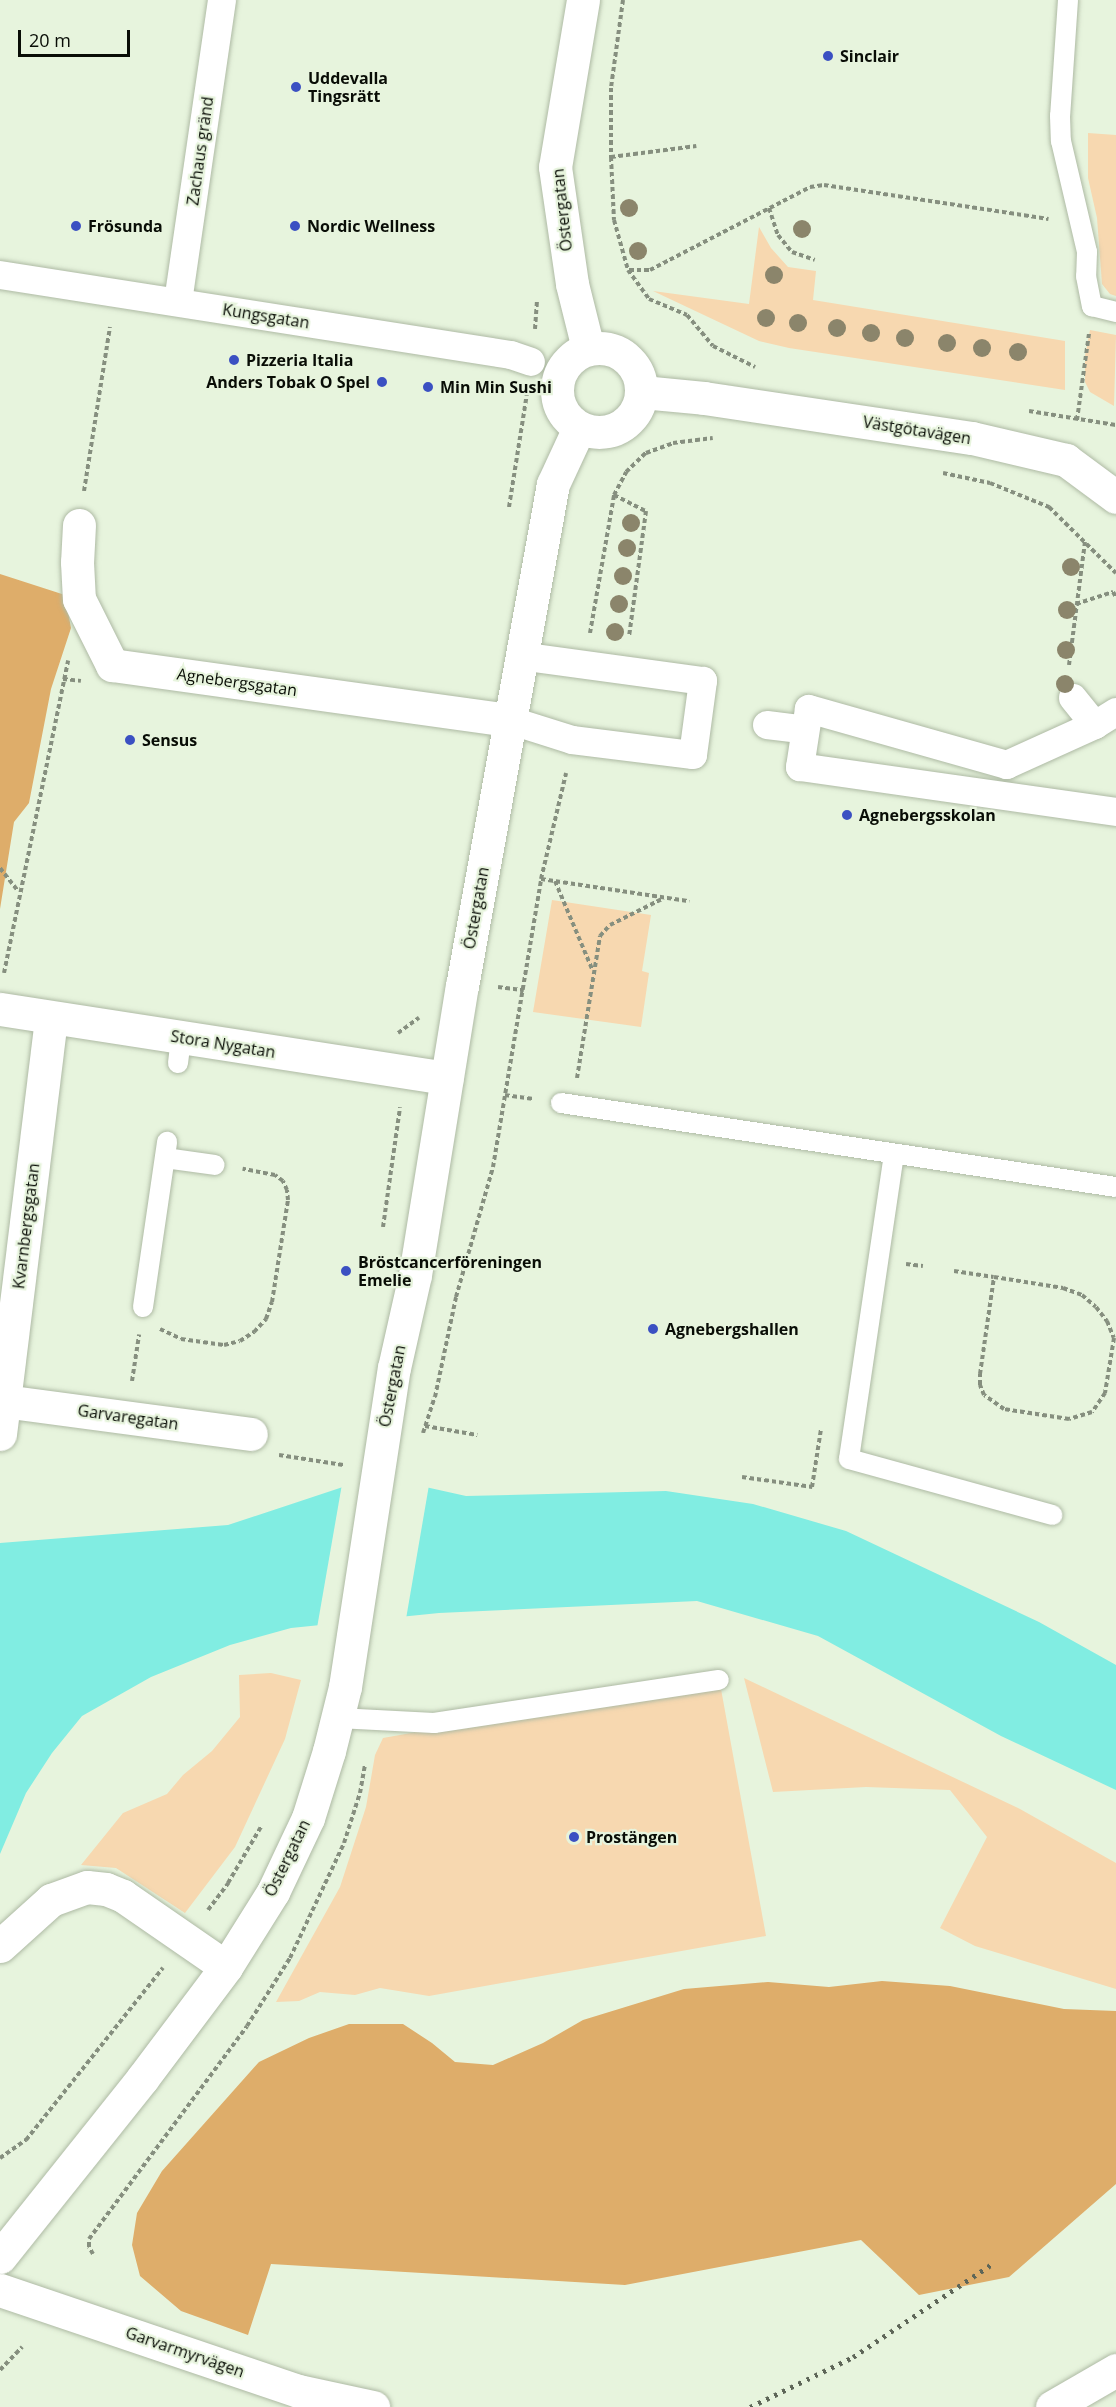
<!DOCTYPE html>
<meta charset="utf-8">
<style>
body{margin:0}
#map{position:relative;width:1116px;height:2407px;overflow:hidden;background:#e7f4dd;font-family:"Open Sans",sans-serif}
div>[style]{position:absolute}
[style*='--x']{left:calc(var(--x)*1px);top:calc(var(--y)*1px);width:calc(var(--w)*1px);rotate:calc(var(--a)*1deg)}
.green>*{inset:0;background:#f7d8b0}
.forest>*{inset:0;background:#dead6a}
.water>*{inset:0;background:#81ede2}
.pier>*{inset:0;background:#e7f4dd}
.path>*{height:4px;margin-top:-2px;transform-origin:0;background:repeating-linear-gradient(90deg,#868f7f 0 4.5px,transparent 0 7.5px)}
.roads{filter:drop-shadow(0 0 2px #aebaa4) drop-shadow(0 0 2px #aebaa4)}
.service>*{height:20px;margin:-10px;padding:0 10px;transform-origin:10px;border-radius:10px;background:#fff}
.pedestrian>*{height:28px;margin:-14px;padding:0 14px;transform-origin:14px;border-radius:14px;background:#fff}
.minor>*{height:33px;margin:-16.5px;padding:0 16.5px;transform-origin:16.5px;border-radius:16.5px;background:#fff}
.tertiary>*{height:33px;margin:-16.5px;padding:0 16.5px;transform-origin:16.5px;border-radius:16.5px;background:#fff}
.tertiary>.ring{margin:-16.5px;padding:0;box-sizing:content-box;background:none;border:33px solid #fff;border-radius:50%}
.rail>*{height:4.5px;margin-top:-2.25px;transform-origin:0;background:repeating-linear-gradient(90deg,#5e6658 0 3px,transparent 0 9px)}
.trees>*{width:18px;height:18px;margin:-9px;border-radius:50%;background:#8b856b}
.dots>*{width:16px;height:16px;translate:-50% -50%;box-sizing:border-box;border:3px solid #e7f4dd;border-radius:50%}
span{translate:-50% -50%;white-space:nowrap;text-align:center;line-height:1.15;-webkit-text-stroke:4.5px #e7f4dd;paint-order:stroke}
.poi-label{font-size:16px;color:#090d06;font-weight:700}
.left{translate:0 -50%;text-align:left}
.right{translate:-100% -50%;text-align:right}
.street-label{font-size:16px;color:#090d06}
.scale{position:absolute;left:18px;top:30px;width:112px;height:27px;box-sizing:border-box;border:3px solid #090d06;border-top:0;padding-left:8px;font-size:18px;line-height:21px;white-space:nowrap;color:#090d06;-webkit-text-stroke:4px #e7f4dd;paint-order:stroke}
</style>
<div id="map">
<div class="green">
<i style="clip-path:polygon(1088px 133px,1116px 135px,1116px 296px,1110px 294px,1102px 284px,1097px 218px,1088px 178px)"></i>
<i style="clip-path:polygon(759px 227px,771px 248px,788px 267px,816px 271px,813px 300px,1065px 341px,1065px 390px,789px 348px,759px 341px,653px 291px,749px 304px)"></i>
<i style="clip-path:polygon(1090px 330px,1116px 335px,1114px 406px,1090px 392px,1085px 382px,1085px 356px)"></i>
<i style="clip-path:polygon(552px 900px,651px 915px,642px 971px,649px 973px,641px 1027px,533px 1012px)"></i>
<i style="clip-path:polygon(271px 1673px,301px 1680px,285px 1739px,235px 1847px,185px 1913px,116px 1868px,81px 1865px,123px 1813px,167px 1794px,183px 1775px,212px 1751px,240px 1717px,239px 1675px)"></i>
<i style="clip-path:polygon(719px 1678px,766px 1936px,429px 1996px,380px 1988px,355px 1995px,320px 1992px,299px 2001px,276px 2002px,340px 1887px,366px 1807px,375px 1755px,383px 1738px)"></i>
<i style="clip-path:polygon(744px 1678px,1020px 1809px,1116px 1863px,1116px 1989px,975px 1946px,940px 1928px,987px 1837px,950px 1790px,866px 1787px,773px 1792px)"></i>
</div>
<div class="forest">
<i style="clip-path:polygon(0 574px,65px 595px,71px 628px,51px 689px,29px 803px,14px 822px,0 909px)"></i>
<i style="clip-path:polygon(882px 1981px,950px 1986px,1064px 2009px,1116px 2011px,1116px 2184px,1009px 2277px,919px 2295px,861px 2240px,625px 2285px,271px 2264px,248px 2335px,181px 2311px,140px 2276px,132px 2245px,137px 2213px,162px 2171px,259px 2062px,309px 2038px,349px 2024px,403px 2024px,432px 2043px,455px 2062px,493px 2065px,543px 2043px,583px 2020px,684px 1989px,768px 1982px,829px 1987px)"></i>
</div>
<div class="water">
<i style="clip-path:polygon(376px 1476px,466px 1496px,666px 1491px,753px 1504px,846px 1531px,1039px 1622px,1116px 1665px,1116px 1790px,1001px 1736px,818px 1636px,697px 1601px,439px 1613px,291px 1628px,230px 1645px,151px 1677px,82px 1716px,52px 1753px,26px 1793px,0 1854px,0 1543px,228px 1525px)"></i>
</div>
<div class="pier">
<i style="clip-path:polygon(376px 1473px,429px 1485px,406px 1619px,317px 1628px,342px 1484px)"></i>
</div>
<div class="path">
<i style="--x:623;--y:0;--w:89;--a:97.8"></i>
<i style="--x:611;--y:88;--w:69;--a:90"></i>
<i style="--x:611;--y:157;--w:63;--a:87.3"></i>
<i style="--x:614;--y:220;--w:52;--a:74.4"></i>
<i style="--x:628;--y:270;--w:36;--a:54"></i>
<i style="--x:649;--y:299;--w:41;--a:22.8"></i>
<i style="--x:687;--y:315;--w:40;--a:50"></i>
<i style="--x:713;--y:346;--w:47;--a:26.6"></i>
<i style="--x:611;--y:157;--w:86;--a:-7.4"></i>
<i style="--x:769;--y:208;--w:28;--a:72"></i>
<i style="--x:778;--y:235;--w:22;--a:51"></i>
<i style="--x:792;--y:252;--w:24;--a:19"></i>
<i style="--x:629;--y:270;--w:21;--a:0"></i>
<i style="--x:650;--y:270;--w:180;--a:-27.4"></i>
<i style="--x:810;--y:187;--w:14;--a:-8"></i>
<i style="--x:824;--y:185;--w:227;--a:8.6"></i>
<i style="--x:535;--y:329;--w:28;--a:-86"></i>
<i style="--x:1029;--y:411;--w:88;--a:9.1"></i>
<i style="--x:1077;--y:420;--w:87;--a:-82.1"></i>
<i style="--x:943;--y:473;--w:48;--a:12"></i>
<i style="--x:990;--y:483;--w:64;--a:22.1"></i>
<i style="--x:1049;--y:507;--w:94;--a:44.6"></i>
<i style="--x:84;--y:491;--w:166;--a:-81"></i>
<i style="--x:614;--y:495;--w:36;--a:27"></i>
<i style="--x:646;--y:511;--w:126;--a:97.7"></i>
<i style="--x:509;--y:507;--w:115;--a:-81"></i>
<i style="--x:1076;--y:604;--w:39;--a:-18"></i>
<i style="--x:1113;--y:592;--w:6;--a:59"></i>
<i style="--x:590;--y:633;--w:140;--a:-80.1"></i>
<i style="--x:614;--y:495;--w:26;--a:-62"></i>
<i style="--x:626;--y:472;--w:28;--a:-44"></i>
<i style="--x:646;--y:453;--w:29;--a:-20"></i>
<i style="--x:673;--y:443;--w:40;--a:-7.1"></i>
<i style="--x:1069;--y:665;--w:124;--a:-82.6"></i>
<i style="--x:63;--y:679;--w:18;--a:6"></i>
<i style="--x:0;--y:868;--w:29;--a:52"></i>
<i style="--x:541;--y:879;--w:150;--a:8.5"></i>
<i style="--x:555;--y:881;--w:95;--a:67.2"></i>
<i style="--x:4;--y:973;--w:319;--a:-78.4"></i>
<i style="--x:498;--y:987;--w:26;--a:7"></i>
<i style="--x:398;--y:1033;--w:26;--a:-36"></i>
<i style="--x:577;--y:1078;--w:144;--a:-80.8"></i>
<i style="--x:600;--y:936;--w:15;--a:-48"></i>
<i style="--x:610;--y:925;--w:60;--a:-26.6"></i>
<i style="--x:505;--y:1095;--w:29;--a:8"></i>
<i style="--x:383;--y:1227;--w:121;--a:-81.9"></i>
<i style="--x:906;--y:1264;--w:17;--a:7"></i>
<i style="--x:954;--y:1271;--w:40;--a:8.5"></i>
<i style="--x:994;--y:1277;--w:70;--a:9.1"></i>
<i style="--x:1063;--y:1288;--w:20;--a:20"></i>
<i style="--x:1082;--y:1295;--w:18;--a:41"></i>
<i style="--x:1096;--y:1307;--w:18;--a:52"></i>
<i style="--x:1107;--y:1321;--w:18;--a:68"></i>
<i style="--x:1114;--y:1338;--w:56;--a:99.3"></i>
<i style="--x:1105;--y:1393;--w:23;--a:124"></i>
<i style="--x:1092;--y:1412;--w:24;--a:163"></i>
<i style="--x:1069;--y:1419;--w:66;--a:-171.3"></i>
<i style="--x:1004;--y:1409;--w:24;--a:-145"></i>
<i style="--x:984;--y:1395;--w:11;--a:-112"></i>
<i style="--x:980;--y:1385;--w:11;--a:-90"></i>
<i style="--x:980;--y:1374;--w:98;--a:-81.8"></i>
<i style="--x:160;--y:1329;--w:23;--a:25"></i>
<i style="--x:181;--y:1339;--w:43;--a:7.9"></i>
<i style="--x:224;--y:1345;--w:16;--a:-14"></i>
<i style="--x:240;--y:1341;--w:17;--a:-33"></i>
<i style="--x:254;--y:1332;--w:18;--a:-47"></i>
<i style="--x:266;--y:1319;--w:18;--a:-71"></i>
<i style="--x:272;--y:1302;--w:103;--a:-81.1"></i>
<i style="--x:288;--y:1200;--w:10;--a:-96"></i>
<i style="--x:287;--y:1190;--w:10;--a:-114"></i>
<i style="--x:283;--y:1181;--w:10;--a:-143"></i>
<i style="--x:275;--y:1175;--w:33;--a:-169"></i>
<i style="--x:132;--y:1381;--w:47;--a:-81.3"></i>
<i style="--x:425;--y:1426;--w:53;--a:9.8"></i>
<i style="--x:423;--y:1433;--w:38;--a:-72"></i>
<i style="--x:435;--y:1397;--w:102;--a:-78.1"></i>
<i style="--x:456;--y:1297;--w:135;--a:-74.1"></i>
<i style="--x:493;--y:1167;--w:292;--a:-80.5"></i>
<i style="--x:541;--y:879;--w:109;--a:-76.7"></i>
<i style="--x:279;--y:1455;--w:65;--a:8.9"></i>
<i style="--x:742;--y:1477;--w:71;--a:8.1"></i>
<i style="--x:812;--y:1487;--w:59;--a:-81.2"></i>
<i style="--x:208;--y:1910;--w:34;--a:-53"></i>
<i style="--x:228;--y:1883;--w:67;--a:-59.6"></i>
<i style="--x:0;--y:2158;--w:32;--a:-35"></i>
<i style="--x:26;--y:2140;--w:220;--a:-51.5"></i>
<i style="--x:93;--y:2254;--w:8;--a:-120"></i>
<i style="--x:89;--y:2247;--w:8;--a:-90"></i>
<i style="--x:89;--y:2239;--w:265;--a:-53.4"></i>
<i style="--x:247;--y:2026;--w:80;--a:-57.7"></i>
<i style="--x:290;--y:1958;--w:127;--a:-64.8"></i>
<i style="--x:344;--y:1843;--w:52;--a:-72.3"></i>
<i style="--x:360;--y:1793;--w:28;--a:-80"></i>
<i style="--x:0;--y:2370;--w:32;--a:-46"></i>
</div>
<div class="roads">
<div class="service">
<i style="--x:1068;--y:0;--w:116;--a:93.9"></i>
<i style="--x:1060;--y:116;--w:25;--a:88"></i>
<i style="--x:1061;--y:141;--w:114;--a:76.8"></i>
<i style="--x:1087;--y:252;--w:24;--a:92"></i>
<i style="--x:1086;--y:276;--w:31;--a:79"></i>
<i style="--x:1092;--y:306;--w:25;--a:14"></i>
<i style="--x:178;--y:1063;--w:26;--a:-83"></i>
<i style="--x:561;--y:1103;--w:561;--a:8.61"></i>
<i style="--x:894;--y:1154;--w:308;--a:98.4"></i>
<i style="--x:849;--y:1459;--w:211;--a:15.4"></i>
<i style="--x:165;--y:1158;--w:50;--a:8"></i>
<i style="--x:143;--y:1307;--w:167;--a:-81.7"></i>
<i style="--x:338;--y:1718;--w:96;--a:3"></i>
<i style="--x:434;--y:1723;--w:288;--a:-8.6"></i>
</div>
<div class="pedestrian">
<i style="--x:0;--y:275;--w:517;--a:8.9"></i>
<i style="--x:511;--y:355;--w:21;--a:19"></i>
<i style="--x:178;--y:302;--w:305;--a:-81.7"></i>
<i style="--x:1073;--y:698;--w:35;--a:51"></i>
<i style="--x:1116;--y:712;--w:25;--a:148"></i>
<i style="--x:1095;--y:725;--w:97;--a:155.6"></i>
<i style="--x:1007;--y:765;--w:206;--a:-164.2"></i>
<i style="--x:809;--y:709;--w:59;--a:98.8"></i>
<i style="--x:800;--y:767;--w:319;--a:8.1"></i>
<i style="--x:509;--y:720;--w:66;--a:17.6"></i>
<i style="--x:572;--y:740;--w:122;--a:7.1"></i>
<i style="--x:693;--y:755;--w:75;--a:-82.3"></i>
<i style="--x:703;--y:681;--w:184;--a:-172.2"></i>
<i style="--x:767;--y:725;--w:38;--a:7"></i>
</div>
<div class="minor">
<i style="--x:79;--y:525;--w:37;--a:93"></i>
<i style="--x:77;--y:562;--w:37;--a:87"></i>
<i style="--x:79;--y:599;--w:74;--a:63.4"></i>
<i style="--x:112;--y:665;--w:401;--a:7.9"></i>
<i style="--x:0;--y:1009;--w:452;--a:8.8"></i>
<i style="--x:4;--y:1401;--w:249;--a:7.6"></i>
<i style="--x:0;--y:1434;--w:419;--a:-83"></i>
<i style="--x:0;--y:1946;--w:69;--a:-42"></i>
<i style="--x:51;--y:1900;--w:38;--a:-20"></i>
<i style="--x:87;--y:1887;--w:19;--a:6"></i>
<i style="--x:106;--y:1889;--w:18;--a:22"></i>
<i style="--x:123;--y:1896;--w:125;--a:34.6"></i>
<i style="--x:0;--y:2290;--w:316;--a:18.7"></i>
<i style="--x:299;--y:2391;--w:76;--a:12.2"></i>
<i style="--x:1052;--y:2407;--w:74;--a:-30"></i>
</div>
<div class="tertiary">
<i style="--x:583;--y:0;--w:169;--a:99.5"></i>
<i style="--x:555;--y:167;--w:118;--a:81.7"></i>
<i style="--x:572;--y:284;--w:66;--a:76"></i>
<i class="ring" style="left:557px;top:348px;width:51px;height:51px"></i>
<i style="--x:642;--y:392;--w:62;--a:5.5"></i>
<i style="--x:704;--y:398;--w:271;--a:8.5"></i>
<i style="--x:972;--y:438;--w:97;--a:13.2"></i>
<i style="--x:1066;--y:460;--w:62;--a:36.5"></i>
<i style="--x:0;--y:2257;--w:228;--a:-51.4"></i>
<i style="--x:142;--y:2079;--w:140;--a:-53.1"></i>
<i style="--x:226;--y:1967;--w:89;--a:-57.9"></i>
<i style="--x:273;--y:1892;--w:82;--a:-64.7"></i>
<i style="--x:308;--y:1818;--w:70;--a:-72.6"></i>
<i style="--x:329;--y:1751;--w:66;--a:-76"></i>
<i style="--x:345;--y:1687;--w:323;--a:-81.3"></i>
<i style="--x:394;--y:1368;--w:95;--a:-77.3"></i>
<i style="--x:415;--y:1275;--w:293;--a:-80.8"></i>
<i style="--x:462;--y:986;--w:510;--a:-79.73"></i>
<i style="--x:553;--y:484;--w:62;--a:-65.1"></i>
</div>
</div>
<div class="rail">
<i style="--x:750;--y:2407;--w:114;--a:-25.9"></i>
<i style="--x:853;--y:2357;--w:167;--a:-33.8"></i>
</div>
<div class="trees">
<i style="left:629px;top:208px"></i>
<i style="left:802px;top:229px"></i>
<i style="left:638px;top:251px"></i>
<i style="left:774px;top:275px"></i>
<i style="left:766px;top:318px"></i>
<i style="left:798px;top:323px"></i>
<i style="left:837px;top:328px"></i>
<i style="left:871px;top:333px"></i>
<i style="left:905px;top:338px"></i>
<i style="left:947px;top:343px"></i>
<i style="left:982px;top:348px"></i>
<i style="left:1018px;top:352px"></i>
<i style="left:631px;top:523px"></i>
<i style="left:627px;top:548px"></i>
<i style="left:1071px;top:567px"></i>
<i style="left:623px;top:576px"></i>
<i style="left:619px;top:604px"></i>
<i style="left:1067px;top:610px"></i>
<i style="left:615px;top:632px"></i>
<i style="left:1066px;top:650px"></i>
<i style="left:1065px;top:684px"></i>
</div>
<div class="dots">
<i style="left:828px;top:56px;background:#3b50c2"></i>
<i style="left:296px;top:87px;background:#3b50c2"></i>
<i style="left:76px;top:226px;background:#3b50c2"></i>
<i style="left:295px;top:226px;background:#3b50c2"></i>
<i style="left:234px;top:360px;background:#3b50c2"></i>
<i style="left:382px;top:382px;background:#3b50c2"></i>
<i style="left:428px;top:387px;background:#3b50c2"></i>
<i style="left:130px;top:740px;background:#3b50c2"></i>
<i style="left:847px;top:815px;background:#3b50c2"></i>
<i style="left:346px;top:1271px;background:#3b50c2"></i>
<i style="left:653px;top:1329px;background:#3b50c2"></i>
<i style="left:574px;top:1837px;background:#3b50c2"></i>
</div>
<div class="poi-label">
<span class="left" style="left:840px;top:56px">Sinclair</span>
<span class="left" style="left:308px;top:87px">Uddevalla<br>Tingsrätt</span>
<span class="left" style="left:88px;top:226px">Frösunda</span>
<span class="left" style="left:307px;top:226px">Nordic Wellness</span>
<span class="left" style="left:246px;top:360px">Pizzeria Italia</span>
<span class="right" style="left:370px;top:382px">Anders Tobak O Spel</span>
<span class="left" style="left:440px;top:387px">Min Min Sushi</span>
<span class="left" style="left:142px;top:740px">Sensus</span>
<span class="left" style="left:859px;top:815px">Agnebergsskolan</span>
<span class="left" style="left:358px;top:1271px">Bröstcancerföreningen<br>Emelie</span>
<span class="left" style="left:665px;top:1329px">Agnebergshallen</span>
<span class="left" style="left:586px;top:1837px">Prostängen</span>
</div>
<div class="street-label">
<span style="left:200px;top:151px;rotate:-82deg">Zachaus gränd</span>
<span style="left:562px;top:210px;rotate:-96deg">Östergatan</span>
<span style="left:266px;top:316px;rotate:9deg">Kungsgatan</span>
<span style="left:917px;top:430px;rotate:9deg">Västgötavägen</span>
<span style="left:237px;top:682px;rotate:8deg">Agnebergsgatan</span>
<span style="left:476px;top:908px;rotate:-80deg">Östergatan</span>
<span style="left:223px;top:1044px;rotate:9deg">Stora Nygatan</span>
<span style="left:26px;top:1226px;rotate:-83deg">Kvarnbergsgatan</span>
<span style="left:392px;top:1386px;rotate:-79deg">Östergatan</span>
<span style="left:128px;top:1417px;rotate:8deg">Garvaregatan</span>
<span style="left:287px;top:1858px;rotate:-64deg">Östergatan</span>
<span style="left:185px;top:2352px;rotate:19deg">Garvarmyrvägen</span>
</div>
<div class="scale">20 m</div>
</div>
